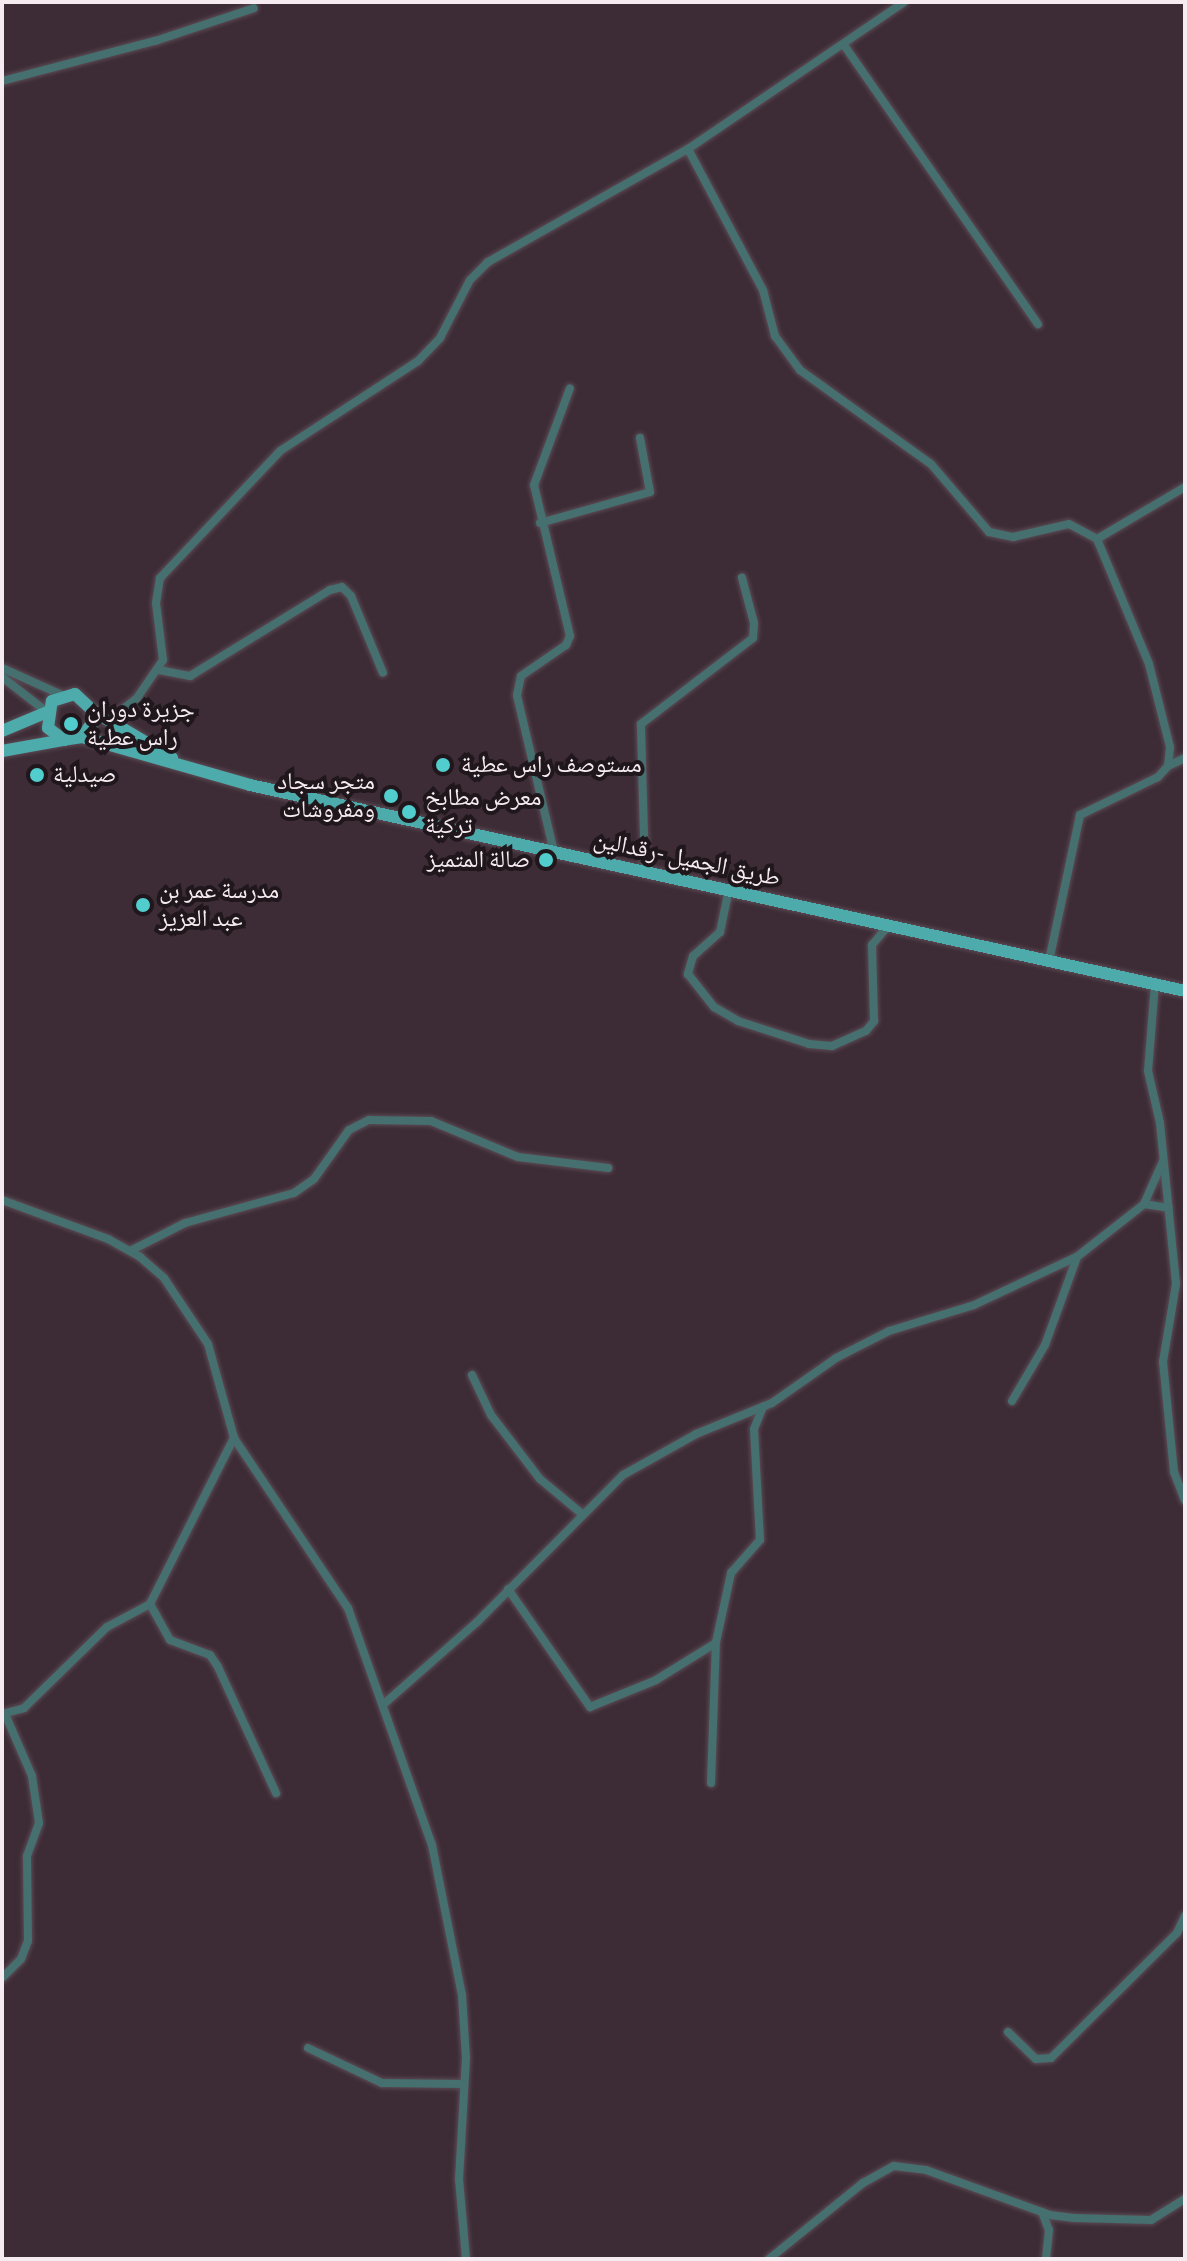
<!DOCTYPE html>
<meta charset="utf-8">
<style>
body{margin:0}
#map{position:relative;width:1187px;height:2261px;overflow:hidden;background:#3d2c36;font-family:"Source Sans 3","Noto Naskh Arabic",sans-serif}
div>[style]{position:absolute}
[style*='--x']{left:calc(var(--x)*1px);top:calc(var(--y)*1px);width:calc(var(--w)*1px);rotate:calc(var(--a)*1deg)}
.roads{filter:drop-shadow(0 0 2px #5b4b54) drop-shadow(0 0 2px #5b4b54)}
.minor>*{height:8px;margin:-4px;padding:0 4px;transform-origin:4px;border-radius:4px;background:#466f6f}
.primary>*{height:12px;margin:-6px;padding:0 6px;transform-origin:6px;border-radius:6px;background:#4eabab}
.dots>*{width:22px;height:22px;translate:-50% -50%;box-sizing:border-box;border:4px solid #1f171c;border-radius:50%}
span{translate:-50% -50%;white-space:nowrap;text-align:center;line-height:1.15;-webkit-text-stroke:8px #1f171c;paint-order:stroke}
.poi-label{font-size:24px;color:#f6ebf1}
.left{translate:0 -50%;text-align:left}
.right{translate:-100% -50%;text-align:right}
.street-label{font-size:24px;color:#f6ebf1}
.frame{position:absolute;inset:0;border:4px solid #f6ebf1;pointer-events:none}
</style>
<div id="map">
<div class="roads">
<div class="minor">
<i style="--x:844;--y:45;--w:340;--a:55.2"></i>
<i style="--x:2;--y:81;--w:158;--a:-14.7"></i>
<i style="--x:155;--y:41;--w:104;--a:-18.4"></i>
<i style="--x:688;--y:149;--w:160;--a:62"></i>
<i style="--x:763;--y:290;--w:48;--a:75.4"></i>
<i style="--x:775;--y:336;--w:42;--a:53.7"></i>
<i style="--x:800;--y:370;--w:161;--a:35.7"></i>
<i style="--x:931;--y:464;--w:89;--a:49.5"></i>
<i style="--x:989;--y:532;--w:25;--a:12"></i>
<i style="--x:1013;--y:537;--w:57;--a:-13.1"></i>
<i style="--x:1069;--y:524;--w:32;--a:28"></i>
<i style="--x:1097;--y:539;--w:135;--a:67.4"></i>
<i style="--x:1149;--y:664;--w:86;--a:75.8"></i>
<i style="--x:1170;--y:747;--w:19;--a:96"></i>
<i style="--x:1168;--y:766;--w:15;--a:132"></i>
<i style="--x:1158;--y:777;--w:87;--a:154"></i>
<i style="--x:1080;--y:815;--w:149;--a:102"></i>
<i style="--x:540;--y:523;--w:114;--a:-15.7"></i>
<i style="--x:650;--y:492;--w:55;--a:-100.5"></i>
<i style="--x:1097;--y:539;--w:102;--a:-30.6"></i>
<i style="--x:2;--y:668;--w:66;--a:24.2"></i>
<i style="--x:159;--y:670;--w:32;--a:11"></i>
<i style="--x:190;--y:676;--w:164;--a:-31.6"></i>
<i style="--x:330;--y:590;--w:12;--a:-14"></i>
<i style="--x:342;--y:587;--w:13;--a:45"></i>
<i style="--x:351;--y:596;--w:83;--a:67.4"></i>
<i style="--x:2;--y:677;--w:57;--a:37.9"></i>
<i style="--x:109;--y:720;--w:36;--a:-38"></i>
<i style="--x:137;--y:698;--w:46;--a:-55.6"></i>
<i style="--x:163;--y:660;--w:57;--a:-97"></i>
<i style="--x:156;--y:603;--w:25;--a:-81"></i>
<i style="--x:160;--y:578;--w:175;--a:-46.6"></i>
<i style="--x:280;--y:451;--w:165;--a:-33.1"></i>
<i style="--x:418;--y:361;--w:32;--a:-46"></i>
<i style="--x:440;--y:338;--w:65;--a:-62.7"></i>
<i style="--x:470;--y:280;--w:25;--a:-45"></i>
<i style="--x:488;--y:262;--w:230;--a:-29.5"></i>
<i style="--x:688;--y:149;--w:261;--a:-34.2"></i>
<i style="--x:1168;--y:766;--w:19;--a:-25"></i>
<i style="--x:554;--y:852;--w:161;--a:-103.3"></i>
<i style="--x:517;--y:695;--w:19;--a:-78"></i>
<i style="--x:521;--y:676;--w:55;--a:-34.6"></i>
<i style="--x:566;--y:645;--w:10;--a:-66"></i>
<i style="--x:570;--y:636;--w:155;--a:-103.4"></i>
<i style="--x:534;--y:485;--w:103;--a:-69.6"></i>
<i style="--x:645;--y:871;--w:147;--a:-91.6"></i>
<i style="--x:641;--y:724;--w:141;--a:-37.5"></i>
<i style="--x:753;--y:638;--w:15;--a:-86"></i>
<i style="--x:754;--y:623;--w:47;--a:-104.9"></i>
<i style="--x:729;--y:889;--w:44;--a:101.8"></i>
<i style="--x:720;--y:932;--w:36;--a:138"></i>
<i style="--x:693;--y:956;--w:19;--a:106"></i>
<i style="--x:688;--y:974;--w:42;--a:51.8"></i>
<i style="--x:714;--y:1007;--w:28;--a:30"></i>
<i style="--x:738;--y:1021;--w:75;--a:17.9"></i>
<i style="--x:809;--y:1044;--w:23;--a:5"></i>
<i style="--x:832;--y:1046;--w:37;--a:-24"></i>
<i style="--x:866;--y:1031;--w:13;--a:-51"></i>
<i style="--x:874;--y:1021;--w:76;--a:-91.5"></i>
<i style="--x:872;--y:945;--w:23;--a:-50"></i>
<i style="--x:1155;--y:984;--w:87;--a:94.6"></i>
<i style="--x:1148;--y:1071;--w:53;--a:77"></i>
<i style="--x:1160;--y:1123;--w:162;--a:84.3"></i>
<i style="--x:1176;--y:1284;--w:79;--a:99.5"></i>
<i style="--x:1163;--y:1362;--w:111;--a:84.3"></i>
<i style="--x:1174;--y:1472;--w:30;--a:69"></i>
<i style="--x:2;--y:1200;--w:113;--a:20.2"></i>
<i style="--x:108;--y:1239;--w:37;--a:29"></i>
<i style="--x:140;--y:1257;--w:32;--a:41"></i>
<i style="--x:164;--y:1278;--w:79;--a:56.3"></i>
<i style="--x:208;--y:1344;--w:98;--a:74.5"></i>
<i style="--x:234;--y:1438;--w:205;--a:56.2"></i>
<i style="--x:348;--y:1608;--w:251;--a:70.5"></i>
<i style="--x:432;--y:1845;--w:153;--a:78.7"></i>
<i style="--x:462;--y:1995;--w:63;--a:86.4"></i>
<i style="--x:466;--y:2058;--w:121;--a:93.3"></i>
<i style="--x:459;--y:2179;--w:80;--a:85"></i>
<i style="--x:1144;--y:1204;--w:25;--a:9"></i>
<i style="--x:130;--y:1251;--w:62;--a:-27"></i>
<i style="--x:185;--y:1223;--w:113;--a:-15.4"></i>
<i style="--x:294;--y:1193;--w:24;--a:-35"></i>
<i style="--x:314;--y:1179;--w:60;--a:-54.5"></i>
<i style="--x:349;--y:1130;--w:22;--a:-27"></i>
<i style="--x:369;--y:1120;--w:62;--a:0.9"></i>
<i style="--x:431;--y:1121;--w:94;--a:22.5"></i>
<i style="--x:518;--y:1157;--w:91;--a:7"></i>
<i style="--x:472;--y:1375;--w:44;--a:64.6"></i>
<i style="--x:491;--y:1415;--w:81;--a:52.6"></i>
<i style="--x:540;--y:1479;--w:53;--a:39.7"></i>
<i style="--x:1012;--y:1401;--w:65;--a:-59.5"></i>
<i style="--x:1045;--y:1345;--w:94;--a:-70"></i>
<i style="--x:508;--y:1589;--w:144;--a:55.2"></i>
<i style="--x:590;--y:1707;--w:71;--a:-22.2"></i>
<i style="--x:656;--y:1680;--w:70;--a:-31.7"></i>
<i style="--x:150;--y:1604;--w:41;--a:60.9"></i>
<i style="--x:170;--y:1640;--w:43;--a:20.6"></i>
<i style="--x:210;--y:1655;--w:14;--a:56"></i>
<i style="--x:218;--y:1667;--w:139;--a:65.3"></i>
<i style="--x:385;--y:1703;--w:123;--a:-41.4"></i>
<i style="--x:477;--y:1622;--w:207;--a:-45.2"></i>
<i style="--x:623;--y:1475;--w:84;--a:-29.3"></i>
<i style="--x:696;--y:1434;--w:82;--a:-22.2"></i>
<i style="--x:772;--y:1403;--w:78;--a:-35.1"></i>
<i style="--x:836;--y:1358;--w:59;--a:-27"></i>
<i style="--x:889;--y:1331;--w:89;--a:-17"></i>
<i style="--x:974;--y:1305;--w:115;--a:-25.2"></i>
<i style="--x:1078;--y:1256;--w:84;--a:-38.2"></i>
<i style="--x:1144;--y:1204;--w:47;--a:-66.2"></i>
<i style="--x:2;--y:1714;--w:23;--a:-15"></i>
<i style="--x:24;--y:1708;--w:116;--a:-44.3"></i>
<i style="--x:107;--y:1627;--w:49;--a:-28.1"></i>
<i style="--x:150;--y:1604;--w:186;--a:-63.2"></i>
<i style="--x:711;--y:1783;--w:141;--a:-88"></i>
<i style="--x:716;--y:1642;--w:71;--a:-77.7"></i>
<i style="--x:731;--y:1573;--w:44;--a:-48.7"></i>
<i style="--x:760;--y:1540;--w:111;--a:-93.1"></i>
<i style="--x:754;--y:1429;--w:24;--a:-68"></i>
<i style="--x:2;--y:1978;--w:27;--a:-45"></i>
<i style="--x:21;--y:1959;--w:19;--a:-69"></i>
<i style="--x:28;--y:1941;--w:85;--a:-90.7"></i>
<i style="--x:27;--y:1856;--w:35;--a:-70"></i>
<i style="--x:39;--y:1823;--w:48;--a:-98.5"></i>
<i style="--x:32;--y:1776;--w:68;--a:-113.5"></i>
<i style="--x:1008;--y:2032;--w:39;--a:44"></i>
<i style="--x:1036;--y:2059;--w:15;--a:-4"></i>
<i style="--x:1051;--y:2058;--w:177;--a:-44.8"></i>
<i style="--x:1177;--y:1933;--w:19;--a:-65"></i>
<i style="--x:308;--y:2048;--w:82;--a:25.3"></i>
<i style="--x:382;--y:2083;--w:81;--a:0.7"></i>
<i style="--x:1042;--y:2212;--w:19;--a:69"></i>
<i style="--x:1049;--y:2230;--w:29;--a:96"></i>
<i style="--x:769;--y:2259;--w:121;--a:-39"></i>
<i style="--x:863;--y:2183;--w:35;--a:-29"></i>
<i style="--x:894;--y:2166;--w:32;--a:7"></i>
<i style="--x:926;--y:2170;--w:132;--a:19.9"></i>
<i style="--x:1050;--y:2215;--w:24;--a:7"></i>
<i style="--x:1074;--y:2218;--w:77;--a:1.5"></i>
<i style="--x:1151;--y:2220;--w:40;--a:-32"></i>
</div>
<div class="primary">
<i style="--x:93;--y:711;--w:12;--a:95"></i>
<i style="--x:92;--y:723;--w:17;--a:126"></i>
<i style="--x:82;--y:737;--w:18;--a:171"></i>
<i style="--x:64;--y:740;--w:20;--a:-143"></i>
<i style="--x:48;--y:728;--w:27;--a:-82"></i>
<i style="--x:52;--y:701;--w:24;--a:-17"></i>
<i style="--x:75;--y:694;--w:25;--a:43"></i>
<i style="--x:93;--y:711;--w:92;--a:30.7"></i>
<i style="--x:2;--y:731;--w:49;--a:-22.9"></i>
<i style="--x:82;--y:737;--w:175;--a:15.9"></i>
<i style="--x:250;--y:785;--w:957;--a:12.42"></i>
<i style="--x:2;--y:751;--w:63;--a:-10.1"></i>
</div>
</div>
<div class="dots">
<i style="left:71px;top:724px;background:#52cdcd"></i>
<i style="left:443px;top:765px;background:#52cdcd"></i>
<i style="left:37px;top:775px;background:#52cdcd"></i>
<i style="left:391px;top:796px;background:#52cdcd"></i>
<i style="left:409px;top:812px;background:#52cdcd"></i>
<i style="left:546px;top:860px;background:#52cdcd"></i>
<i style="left:143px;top:905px;background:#52cdcd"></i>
</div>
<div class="poi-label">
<span class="left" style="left:87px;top:724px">جزيرة دوران<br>راس عطية</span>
<span class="left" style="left:461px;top:765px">مستوصف راس عطية</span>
<span class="left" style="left:53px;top:775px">صيدلية</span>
<span class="right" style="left:375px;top:796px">متجر سجاد<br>ومفروشات</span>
<span class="left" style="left:425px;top:812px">معرض مطابخ<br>تركية</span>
<span class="right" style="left:530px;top:860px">صالة المتميز</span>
<span class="left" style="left:159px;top:905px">مدرسة عمر بن<br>عبد العزيز</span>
</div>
<div class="street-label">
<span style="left:687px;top:859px;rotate:12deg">طريق الجميل -رقدالين</span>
</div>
<div class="frame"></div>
</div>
